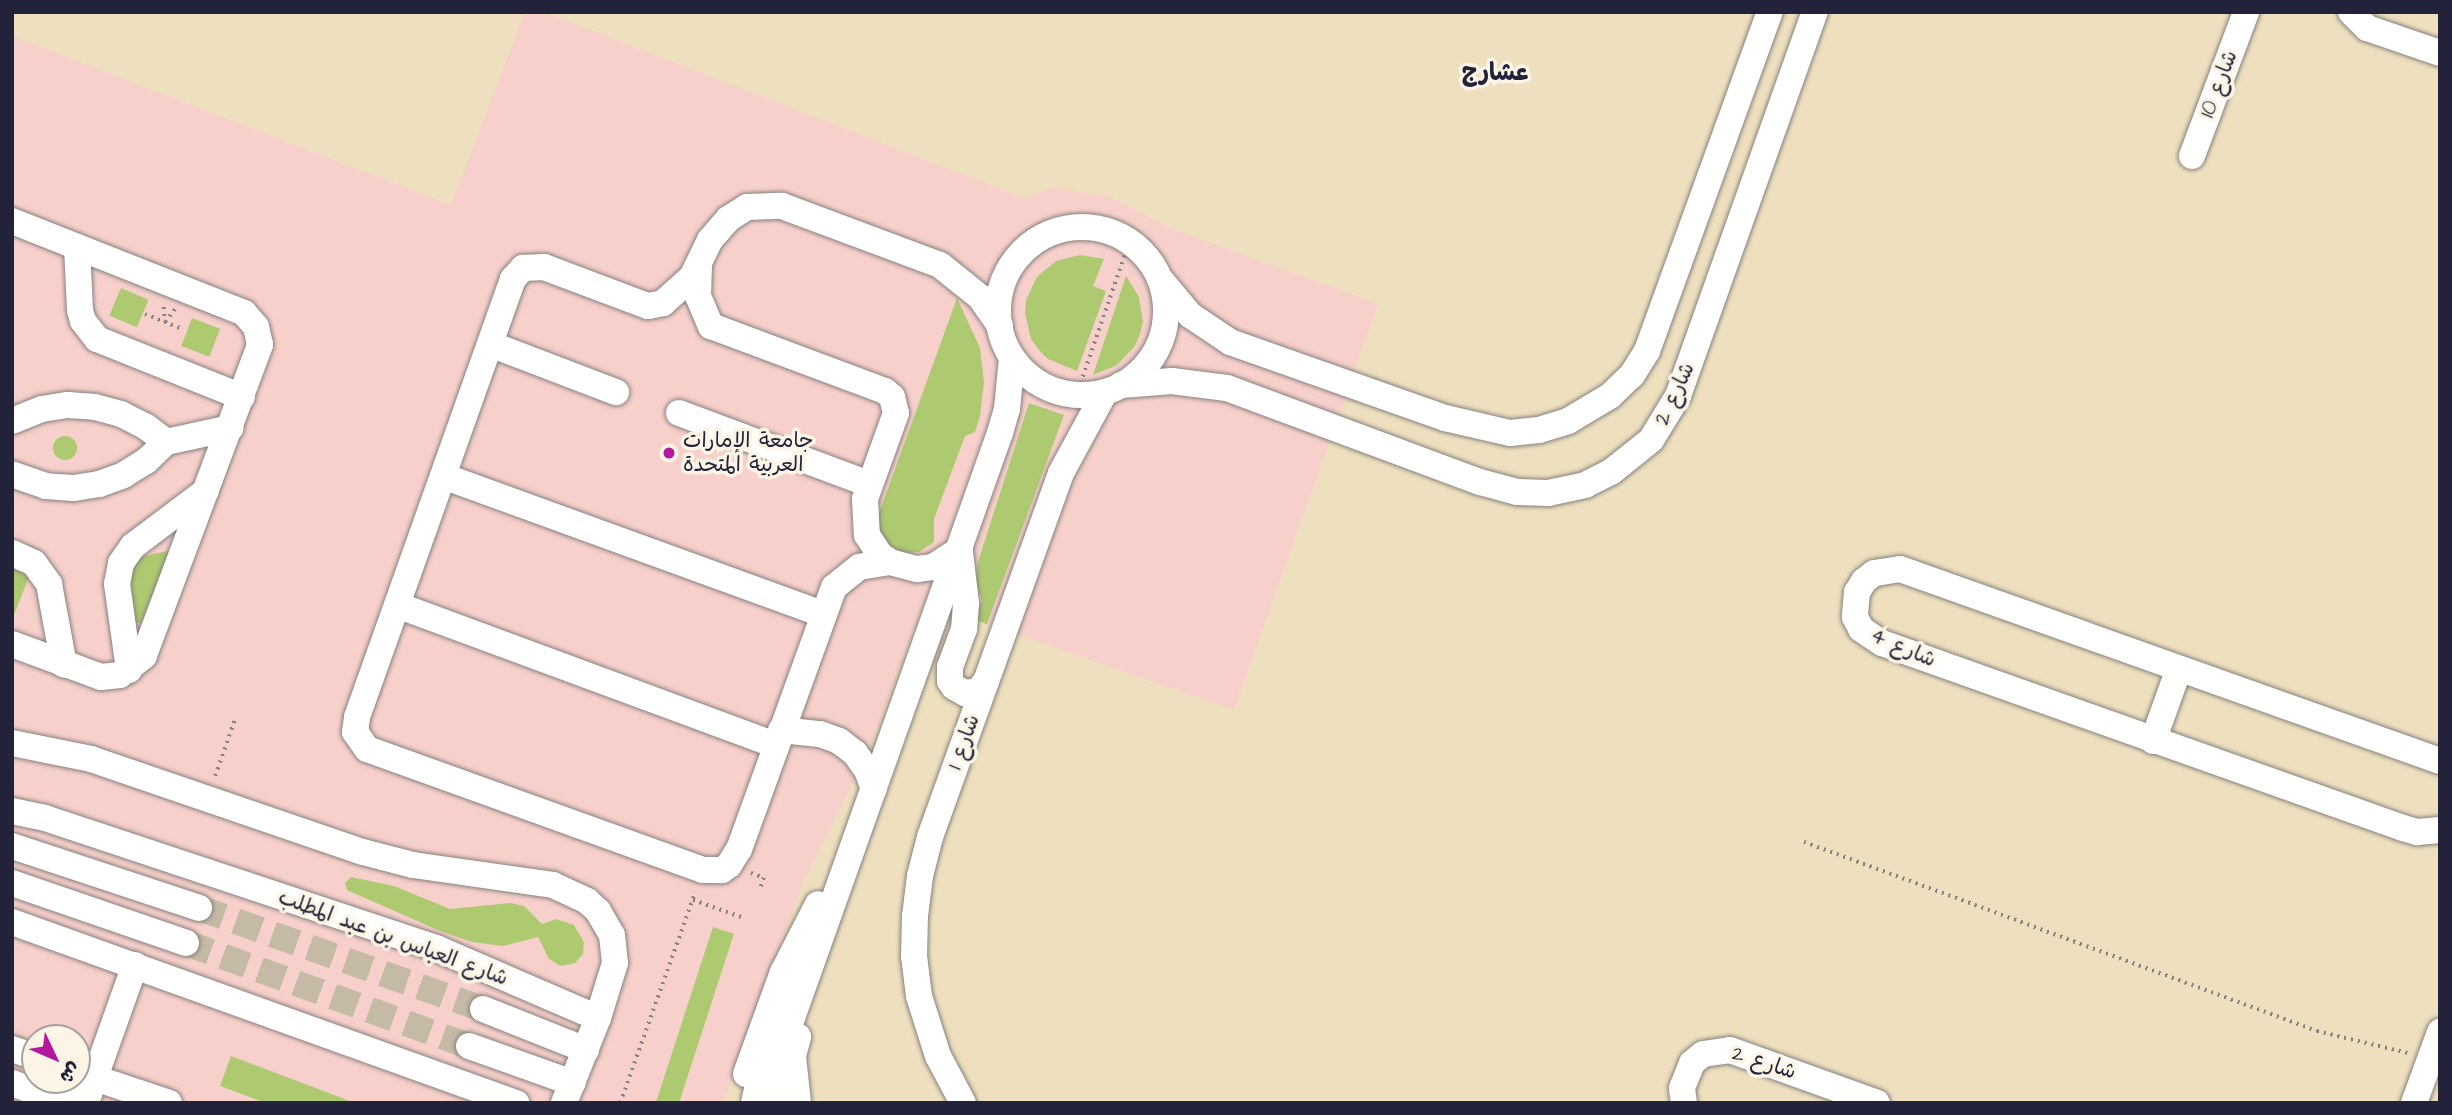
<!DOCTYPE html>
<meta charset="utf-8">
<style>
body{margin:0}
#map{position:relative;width:2452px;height:1115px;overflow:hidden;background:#eee0bf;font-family:"Architects Daughter","Playpen Sans Arabic",sans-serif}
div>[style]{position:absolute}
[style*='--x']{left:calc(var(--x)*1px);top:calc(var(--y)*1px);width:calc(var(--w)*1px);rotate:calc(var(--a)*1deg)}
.built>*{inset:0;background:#f7d0cb}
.green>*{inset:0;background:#adca71;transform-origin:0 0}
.round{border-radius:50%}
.minor-tunnel>*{height:26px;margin-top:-13px;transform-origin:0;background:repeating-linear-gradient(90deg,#c5baa5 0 26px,transparent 0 39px)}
.path>*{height:3.5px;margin-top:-1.75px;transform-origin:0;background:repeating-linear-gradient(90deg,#88817d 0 2px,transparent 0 7px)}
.roads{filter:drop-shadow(0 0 2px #88817d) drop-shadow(0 0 2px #88817d)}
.minor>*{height:26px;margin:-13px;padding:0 13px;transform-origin:13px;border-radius:13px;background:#fff}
.minor>.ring{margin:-13px;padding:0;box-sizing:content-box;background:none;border:26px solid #fff;border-radius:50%}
.dots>*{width:19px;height:19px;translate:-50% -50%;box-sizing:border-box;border:4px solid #fcf5e5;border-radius:50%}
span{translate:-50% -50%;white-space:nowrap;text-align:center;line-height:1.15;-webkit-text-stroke:7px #fcf5e5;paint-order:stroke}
.street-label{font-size:21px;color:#22223b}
.poi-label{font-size:21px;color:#22223b}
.left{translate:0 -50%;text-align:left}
.quarter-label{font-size:24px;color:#22223b;font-weight:700}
.frame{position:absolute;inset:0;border:14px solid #22223b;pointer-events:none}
.north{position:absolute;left:21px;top:1024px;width:70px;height:70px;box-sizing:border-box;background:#fcf5e5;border:2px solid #a5a1a1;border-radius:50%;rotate:134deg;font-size:19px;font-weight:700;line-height:28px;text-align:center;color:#22223b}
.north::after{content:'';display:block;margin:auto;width:24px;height:32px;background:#b5179e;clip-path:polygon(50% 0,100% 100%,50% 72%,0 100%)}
</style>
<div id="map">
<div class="built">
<i style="clip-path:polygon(evenodd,525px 12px,544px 12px,1024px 198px,1054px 187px,1112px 198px,1170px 228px,1378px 304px,1234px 710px,924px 602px,869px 750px,803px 883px,723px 1103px,12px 1103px,12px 36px,451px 205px,525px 12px,35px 1038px,77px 1038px,77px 1080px,35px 1080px,35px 1038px)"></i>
</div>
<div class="green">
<i style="clip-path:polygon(1080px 255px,1104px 259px,1093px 286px,1106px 291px,1077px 371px,1048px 359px,1039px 350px,1031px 339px,1025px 313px,1026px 300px,1037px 277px,1056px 261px)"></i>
<i style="clip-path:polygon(1126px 276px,1139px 297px,1143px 322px,1140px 334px,1135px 346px,1117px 365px,1093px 375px)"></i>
<i style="left:121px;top:288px;width:30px;height:30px;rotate:23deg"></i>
<i style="clip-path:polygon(957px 298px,980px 348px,984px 382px,980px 416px,975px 432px,965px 436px,934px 519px,934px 542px,919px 552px,903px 553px,889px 545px,880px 532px,878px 516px)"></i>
<i style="left:192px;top:318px;width:30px;height:30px;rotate:21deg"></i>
<i style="clip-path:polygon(1029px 403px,1064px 415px,987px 624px,975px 620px,982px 600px,976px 583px,977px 565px)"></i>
<i class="round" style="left:53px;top:436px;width:24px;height:24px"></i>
<i style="clip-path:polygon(172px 550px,143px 623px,132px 623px,123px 573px,135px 558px)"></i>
<i style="clip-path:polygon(12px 567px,30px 574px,12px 620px)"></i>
<i style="clip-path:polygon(351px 877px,394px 886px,450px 909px,510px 903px,524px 906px,542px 924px,556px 919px,574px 925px,584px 942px,583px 954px,575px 963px,561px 966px,549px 959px,538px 937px,503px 946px,472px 942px,440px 931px,347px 890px,345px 883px)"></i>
<i style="left:713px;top:927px;width:22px;height:187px;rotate:18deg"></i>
<i style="clip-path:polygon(231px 1056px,355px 1103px,266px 1103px,220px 1086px)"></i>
</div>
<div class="minor-tunnel">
<i style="--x:199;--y:908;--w:301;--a:19.6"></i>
<i style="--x:186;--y:943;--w:301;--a:20"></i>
</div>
<div class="path">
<i style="--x:164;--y:307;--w:15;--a:86"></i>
<i style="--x:165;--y:322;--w:16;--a:-52"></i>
<i style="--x:145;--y:314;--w:40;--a:22"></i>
<i style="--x:1078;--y:390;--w:157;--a:-71"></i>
<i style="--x:215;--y:776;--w:60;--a:-70.7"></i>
<i style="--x:1804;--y:842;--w:547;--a:20.22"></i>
<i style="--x:2317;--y:1031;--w:94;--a:13.6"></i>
<i style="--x:751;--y:873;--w:14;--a:21"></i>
<i style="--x:764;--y:878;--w:13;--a:108"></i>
<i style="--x:693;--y:900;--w:51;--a:19.5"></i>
<i style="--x:620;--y:1103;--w:224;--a:-70.4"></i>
</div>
<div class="roads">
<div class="minor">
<i style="--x:2351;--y:12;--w:23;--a:45"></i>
<i style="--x:2367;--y:28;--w:77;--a:18.9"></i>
<i style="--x:2192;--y:156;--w:154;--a:-69.4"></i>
<i style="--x:12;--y:221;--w:250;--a:21.6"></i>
<i style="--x:244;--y:313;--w:18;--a:49"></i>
<i style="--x:256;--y:327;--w:18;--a:77"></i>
<i style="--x:260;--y:345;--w:332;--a:110.5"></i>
<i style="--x:144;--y:656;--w:31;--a:142"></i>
<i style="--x:120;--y:675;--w:19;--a:174"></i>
<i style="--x:101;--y:677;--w:95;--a:-159.7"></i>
<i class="ring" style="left:998px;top:227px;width:142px;height:142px"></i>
<i style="--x:77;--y:247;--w:63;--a:87.3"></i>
<i style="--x:80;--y:310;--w:11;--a:75"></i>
<i style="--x:83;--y:321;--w:23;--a:52"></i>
<i style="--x:97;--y:339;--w:156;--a:21.8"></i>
<i style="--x:699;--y:266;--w:30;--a:92"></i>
<i style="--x:698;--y:296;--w:33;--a:67"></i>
<i style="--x:711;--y:326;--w:186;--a:20.5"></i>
<i style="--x:885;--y:391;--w:9;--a:41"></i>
<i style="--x:892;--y:397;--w:16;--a:76"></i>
<i style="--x:896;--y:413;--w:91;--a:109.8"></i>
<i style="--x:865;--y:499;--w:36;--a:87"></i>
<i style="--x:867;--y:535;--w:24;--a:57"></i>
<i style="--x:880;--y:555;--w:12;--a:35"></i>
<i style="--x:890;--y:562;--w:28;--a:15"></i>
<i style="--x:917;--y:569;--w:16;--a:-7"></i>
<i style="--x:933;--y:567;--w:31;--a:-33"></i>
<i style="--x:1160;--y:279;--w:47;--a:50.2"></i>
<i style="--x:1190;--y:315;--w:48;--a:34"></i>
<i style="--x:1230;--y:342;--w:228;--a:19.5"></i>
<i style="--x:1445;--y:418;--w:67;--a:13"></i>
<i style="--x:1510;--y:433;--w:29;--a:-6"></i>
<i style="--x:1539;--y:430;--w:30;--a:-17"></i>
<i style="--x:1568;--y:421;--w:49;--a:-30.8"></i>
<i style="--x:1610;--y:396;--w:30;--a:-44"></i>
<i style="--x:1632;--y:375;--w:28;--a:-58"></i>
<i style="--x:1647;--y:351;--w:361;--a:-70.1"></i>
<i style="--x:490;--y:344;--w:135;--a:20.9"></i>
<i style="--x:1121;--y:385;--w:51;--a:-4.5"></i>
<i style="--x:1172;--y:381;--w:55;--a:7.3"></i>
<i style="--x:1227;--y:388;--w:270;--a:20.4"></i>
<i style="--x:1480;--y:482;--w:38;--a:15"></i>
<i style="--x:1517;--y:492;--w:31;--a:2"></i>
<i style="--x:1548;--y:493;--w:38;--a:-12"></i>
<i style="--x:1585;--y:485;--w:29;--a:-27"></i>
<i style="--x:1611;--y:472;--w:51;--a:-38.7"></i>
<i style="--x:1651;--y:440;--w:52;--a:-58.5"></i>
<i style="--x:1678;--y:396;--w:408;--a:-70.4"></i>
<i style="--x:679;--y:413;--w:203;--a:20.5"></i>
<i style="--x:12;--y:421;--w:32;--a:-22"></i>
<i style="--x:42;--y:409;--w:26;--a:-9"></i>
<i style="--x:68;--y:405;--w:27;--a:4"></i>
<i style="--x:95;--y:407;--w:27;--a:15"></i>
<i style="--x:121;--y:414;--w:27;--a:27"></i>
<i style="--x:145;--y:426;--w:26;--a:37"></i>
<i style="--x:166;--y:442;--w:28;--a:136"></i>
<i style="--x:146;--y:461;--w:26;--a:148"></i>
<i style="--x:124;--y:475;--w:27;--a:160"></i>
<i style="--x:99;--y:484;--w:26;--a:171"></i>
<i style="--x:73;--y:488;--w:27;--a:-176"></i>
<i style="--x:46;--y:486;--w:36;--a:-161"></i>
<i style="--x:166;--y:442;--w:66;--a:-12.3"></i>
<i style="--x:443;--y:476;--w:403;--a:20"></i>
<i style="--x:960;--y:552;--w:51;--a:83.3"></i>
<i style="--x:966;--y:603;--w:26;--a:94"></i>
<i style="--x:964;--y:629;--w:40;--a:110.2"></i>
<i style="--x:950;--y:667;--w:14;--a:90"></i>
<i style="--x:950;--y:681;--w:7;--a:56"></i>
<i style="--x:954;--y:687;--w:13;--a:29"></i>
<i style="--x:965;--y:693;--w:13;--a:-9"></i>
<i style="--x:978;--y:691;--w:13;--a:-51"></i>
<i style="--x:12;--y:553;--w:24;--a:24"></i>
<i style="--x:34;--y:563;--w:26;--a:54"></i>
<i style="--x:49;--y:584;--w:82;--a:79.5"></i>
<i style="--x:890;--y:562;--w:31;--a:171"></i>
<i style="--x:859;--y:567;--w:32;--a:141"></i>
<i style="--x:834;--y:587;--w:279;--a:109.9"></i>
<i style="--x:739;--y:849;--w:19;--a:122"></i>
<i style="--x:729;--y:865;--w:9;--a:144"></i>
<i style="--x:722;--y:870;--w:19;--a:180"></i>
<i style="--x:703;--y:870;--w:357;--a:-160.2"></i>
<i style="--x:367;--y:749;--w:21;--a:-125"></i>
<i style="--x:355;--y:732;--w:15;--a:-82"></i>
<i style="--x:357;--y:717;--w:465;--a:-70.4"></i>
<i style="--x:513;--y:279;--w:15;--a:-48"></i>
<i style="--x:523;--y:268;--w:21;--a:-3"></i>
<i style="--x:544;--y:267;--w:111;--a:20.6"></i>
<i style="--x:648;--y:306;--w:15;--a:-11"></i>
<i style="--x:663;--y:303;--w:39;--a:-42"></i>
<i style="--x:692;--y:277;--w:41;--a:-64.1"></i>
<i style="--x:710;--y:240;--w:28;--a:-49"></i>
<i style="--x:728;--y:219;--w:22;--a:-32"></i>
<i style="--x:747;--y:207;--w:35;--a:-2"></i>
<i style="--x:782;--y:206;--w:169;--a:20.5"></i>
<i style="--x:940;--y:265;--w:51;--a:38.7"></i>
<i style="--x:980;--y:297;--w:35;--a:55"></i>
<i style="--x:397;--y:605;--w:404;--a:20.3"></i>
<i style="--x:129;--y:670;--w:87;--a:-97.9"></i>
<i style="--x:117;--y:584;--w:21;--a:-79"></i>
<i style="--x:121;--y:563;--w:21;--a:-55"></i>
<i style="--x:133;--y:546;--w:91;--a:-37"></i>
<i style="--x:781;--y:730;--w:39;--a:6"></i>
<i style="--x:820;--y:734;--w:20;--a:20"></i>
<i style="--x:839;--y:741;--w:20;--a:37"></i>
<i style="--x:855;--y:753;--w:21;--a:55"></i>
<i style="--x:867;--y:770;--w:20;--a:70"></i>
<i style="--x:2153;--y:741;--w:74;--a:-70.3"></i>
<i style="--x:12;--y:743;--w:81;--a:11.4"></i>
<i style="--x:91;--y:759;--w:287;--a:18.9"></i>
<i style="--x:363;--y:852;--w:52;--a:14.6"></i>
<i style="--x:413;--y:865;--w:141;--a:8.1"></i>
<i style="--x:553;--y:885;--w:38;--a:25"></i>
<i style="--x:587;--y:901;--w:15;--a:42"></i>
<i style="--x:598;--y:911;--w:28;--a:60"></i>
<i style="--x:612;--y:935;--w:28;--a:84"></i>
<i style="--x:615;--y:963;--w:58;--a:107.2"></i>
<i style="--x:598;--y:1018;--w:92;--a:111.8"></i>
<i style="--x:2440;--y:761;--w:573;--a:-160.43"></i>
<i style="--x:1900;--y:569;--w:26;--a:171"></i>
<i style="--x:1874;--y:573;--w:13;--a:141"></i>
<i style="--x:1864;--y:581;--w:13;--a:122"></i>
<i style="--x:1857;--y:592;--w:25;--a:95"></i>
<i style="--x:1855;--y:617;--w:13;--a:63"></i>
<i style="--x:1861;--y:629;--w:25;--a:34"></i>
<i style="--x:1882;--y:643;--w:553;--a:19.55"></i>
<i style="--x:2403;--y:828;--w:15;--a:16"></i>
<i style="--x:2417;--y:832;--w:23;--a:-5"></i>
<i style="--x:12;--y:811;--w:34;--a:12"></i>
<i style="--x:45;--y:818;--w:414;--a:18.4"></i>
<i style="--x:438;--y:949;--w:174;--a:23.3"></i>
<i style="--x:12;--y:846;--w:197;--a:18.3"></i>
<i style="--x:12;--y:883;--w:184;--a:19"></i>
<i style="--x:12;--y:922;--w:536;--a:19.75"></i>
<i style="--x:483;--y:1009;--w:111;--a:21.7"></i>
<i style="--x:469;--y:1046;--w:110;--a:19.6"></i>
<i style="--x:12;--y:1049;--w:24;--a:19"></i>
<i style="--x:77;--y:1072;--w:97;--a:18.6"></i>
<i style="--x:746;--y:1074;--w:109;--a:-70.1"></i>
<i style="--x:783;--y:972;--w:76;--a:-62.8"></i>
<i style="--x:12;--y:1083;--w:54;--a:20.4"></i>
<i style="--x:63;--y:1102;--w:10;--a:0"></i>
<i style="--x:73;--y:1102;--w:18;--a:-27"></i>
<i style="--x:89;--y:1094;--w:137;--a:-70.4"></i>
<i style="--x:754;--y:1103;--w:46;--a:-77.5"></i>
<i style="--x:775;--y:1103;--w:40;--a:-88.6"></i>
<i style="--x:776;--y:1063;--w:669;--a:-70.43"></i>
<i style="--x:1000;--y:433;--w:25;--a:-74"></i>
<i style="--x:1007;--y:409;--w:51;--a:-84.4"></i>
<i style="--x:798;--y:1103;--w:47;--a:-96.1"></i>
<i style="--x:793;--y:1056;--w:20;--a:-75"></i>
<i style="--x:963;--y:1103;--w:53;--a:-118"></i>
<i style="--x:938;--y:1056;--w:63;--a:-107.6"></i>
<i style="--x:919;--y:996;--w:40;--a:-97.1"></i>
<i style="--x:914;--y:956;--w:40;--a:-88.6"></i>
<i style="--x:915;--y:916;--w:40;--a:-82.9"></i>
<i style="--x:920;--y:876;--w:40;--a:-75.6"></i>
<i style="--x:930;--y:837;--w:387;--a:-70.2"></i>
<i style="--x:1061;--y:473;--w:92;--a:-61.5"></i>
<i style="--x:1684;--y:1103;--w:15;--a:-98"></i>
<i style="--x:1682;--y:1088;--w:27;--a:-68"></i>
<i style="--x:1692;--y:1063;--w:14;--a:-39"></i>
<i style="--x:1703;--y:1054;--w:27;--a:-8"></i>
<i style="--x:1730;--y:1050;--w:156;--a:19.8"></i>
<i style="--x:2414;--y:1103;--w:76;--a:-69.9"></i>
</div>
</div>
<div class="dots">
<i style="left:669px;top:453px;background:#b5179e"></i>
</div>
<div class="street-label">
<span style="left:2219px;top:84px;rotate:-69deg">شارع 10</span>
<span style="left:1675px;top:394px;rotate:-65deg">شارع 2</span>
<span style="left:1903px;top:648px;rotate:23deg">شارع 4</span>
<span style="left:964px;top:742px;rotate:-70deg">شارع 1</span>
<span style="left:393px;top:938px;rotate:20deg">شارع العباس بن عبد المطلب</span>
<span style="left:1764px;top:1063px;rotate:18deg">شارع 2</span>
</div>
<div class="poi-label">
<span class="left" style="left:683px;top:453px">جامعة الإمارات<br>العربية المتحدة</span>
</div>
<div class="quarter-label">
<span style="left:1495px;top:74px">عشارج</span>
</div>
<div class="frame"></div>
<div class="north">ش</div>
</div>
